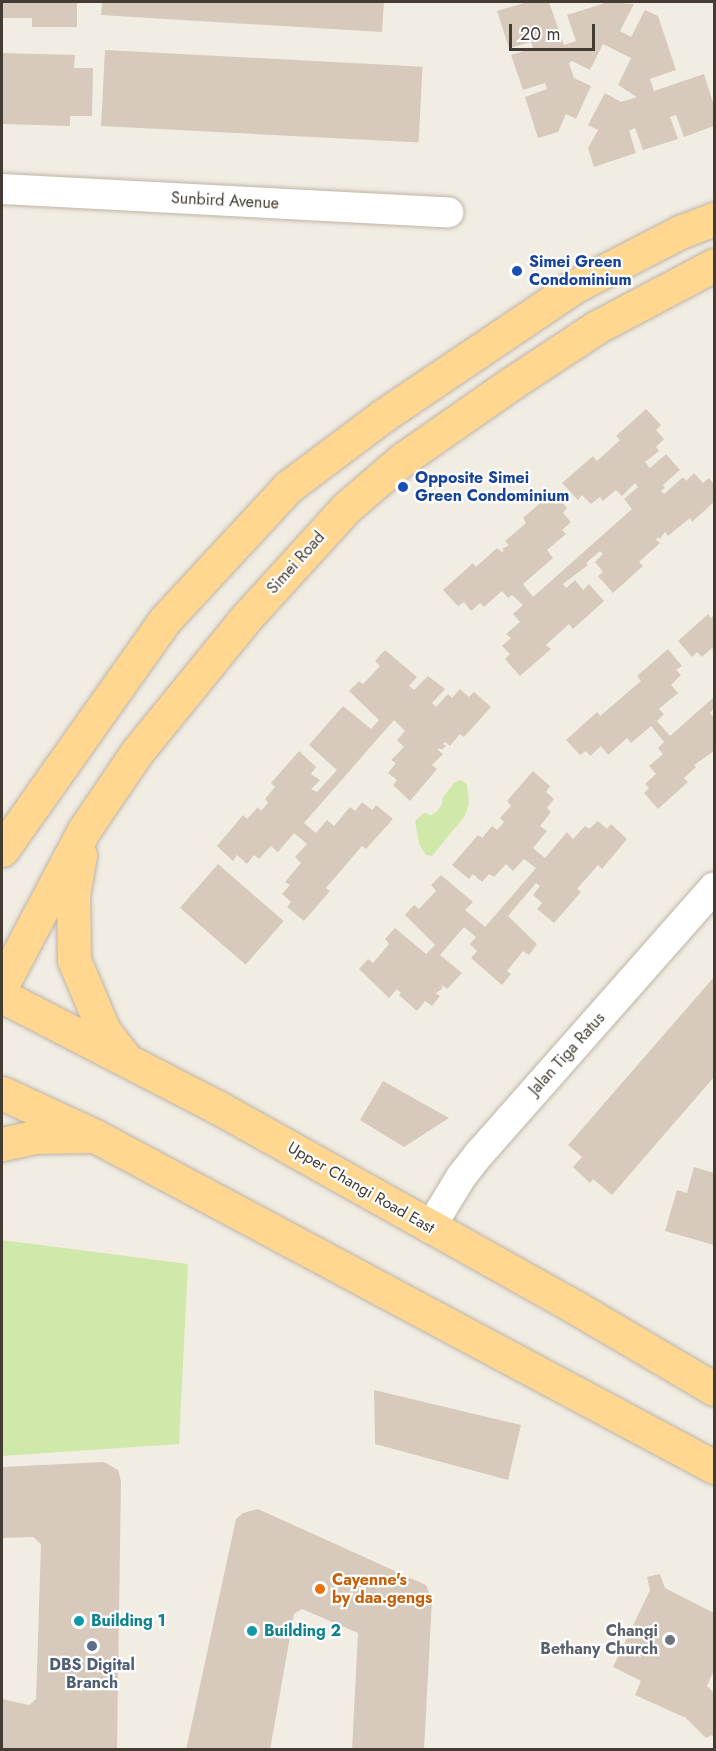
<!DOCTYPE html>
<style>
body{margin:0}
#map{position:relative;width:716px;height:1751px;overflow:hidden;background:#f2ede3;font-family:Jost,sans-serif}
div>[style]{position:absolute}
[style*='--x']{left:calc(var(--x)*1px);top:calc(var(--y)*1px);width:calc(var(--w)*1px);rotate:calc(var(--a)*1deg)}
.green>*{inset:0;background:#d1e8ab}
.building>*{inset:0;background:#d7cabc;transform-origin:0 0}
.roads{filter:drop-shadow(0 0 2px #beb4a6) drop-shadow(0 0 2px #beb4a6)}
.minor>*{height:30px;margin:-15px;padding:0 15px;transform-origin:15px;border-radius:15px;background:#fff}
.major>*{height:33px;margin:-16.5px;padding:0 16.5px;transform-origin:16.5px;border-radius:16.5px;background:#ffd790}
.dots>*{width:16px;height:16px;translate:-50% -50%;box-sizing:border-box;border:3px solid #fff;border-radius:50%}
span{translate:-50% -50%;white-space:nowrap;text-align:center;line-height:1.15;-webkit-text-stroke:4.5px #fff;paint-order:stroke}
.street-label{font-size:16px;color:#443c33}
.transit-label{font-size:16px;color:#164399;font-weight:700}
.left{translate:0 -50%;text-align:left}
.food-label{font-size:16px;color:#c56008;font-weight:700}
.culture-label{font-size:16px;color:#0d838f;font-weight:700}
.worship-label{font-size:16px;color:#5b616d;font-weight:700}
.right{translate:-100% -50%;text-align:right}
.service-label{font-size:16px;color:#4e5e75;font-weight:700}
.frame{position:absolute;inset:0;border:3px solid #443c33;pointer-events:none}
.scale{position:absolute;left:509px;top:24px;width:86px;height:27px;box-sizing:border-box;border:3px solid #443c33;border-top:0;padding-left:8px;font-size:18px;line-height:21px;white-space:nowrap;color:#443c33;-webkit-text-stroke:4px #fff;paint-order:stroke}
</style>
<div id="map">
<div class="green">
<i style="clip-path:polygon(461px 780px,467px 784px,469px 804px,465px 816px,432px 856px,426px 855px,419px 844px,415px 821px,424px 813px,431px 815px,436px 812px,441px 806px,443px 797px,455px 782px)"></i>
<i style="clip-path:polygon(2px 1240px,188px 1264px,179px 1444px,2px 1456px)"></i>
</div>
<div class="building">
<i style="clip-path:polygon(2px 2px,77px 2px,77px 27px,32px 27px,32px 18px,2px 18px)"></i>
<i style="clip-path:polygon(102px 2px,384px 2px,382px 32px,101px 15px)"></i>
<i style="clip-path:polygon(527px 2px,549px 2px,564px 45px,576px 41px,567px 15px,608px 2px,634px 4px,620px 31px,631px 37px,645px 10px,658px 16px,676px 70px,650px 79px,654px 91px,704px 74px,714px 106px,714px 126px,684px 137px,676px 115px,670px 117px,678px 139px,643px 150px,635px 128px,629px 131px,636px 153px,594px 167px,588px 148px,598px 130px,588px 125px,605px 93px,621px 102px,637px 97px,618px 85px,631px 58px,603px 44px,590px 70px,572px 61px,569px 63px,574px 78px,591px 86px,576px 119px,566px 114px,558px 132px,538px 138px,525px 97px,547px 89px,545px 83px,523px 90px,511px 55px,533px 48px,531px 42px,509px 48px,497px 11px)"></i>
<i style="left:105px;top:50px;width:318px;height:76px;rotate:3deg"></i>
<i style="clip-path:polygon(2px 53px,75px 55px,74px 68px,93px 68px,92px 116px,70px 116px,70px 126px,2px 124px)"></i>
<i style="clip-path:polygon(646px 409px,661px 425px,656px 430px,664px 439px,656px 447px,659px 451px,645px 462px,650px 468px,666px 454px,680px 470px,663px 485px,665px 488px,661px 491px,664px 494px,683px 477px,686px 481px,694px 473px,703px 483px,709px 478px,714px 484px,714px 502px,692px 522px,690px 518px,668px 536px,665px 532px,660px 539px,658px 537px,656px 540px,660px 543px,639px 562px,643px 566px,613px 593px,598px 576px,603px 572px,595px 562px,603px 554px,600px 551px,586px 563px,588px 565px,563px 584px,566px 588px,575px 580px,583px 590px,589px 584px,604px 601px,573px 629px,569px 624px,546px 645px,551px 649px,520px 676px,505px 659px,510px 654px,502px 646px,511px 638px,506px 634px,520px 622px,513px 614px,523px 605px,512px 595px,508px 598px,502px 591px,484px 607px,480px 603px,471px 611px,464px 602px,458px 606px,443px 590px,473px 563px,476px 567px,497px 548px,502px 552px,504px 551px,502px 549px,509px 545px,505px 541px,526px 523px,523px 518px,553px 492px,567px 508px,563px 513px,571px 522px,562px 530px,566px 534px,547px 550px,553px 558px,523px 584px,533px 597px,632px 509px,624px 499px,638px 487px,635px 483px,622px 496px,616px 490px,603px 501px,600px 497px,591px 504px,582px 495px,578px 500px,562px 483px,593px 456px,597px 461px,620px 440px,616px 436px)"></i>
<i style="clip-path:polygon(708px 614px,711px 618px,714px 615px,714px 651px,712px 648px,702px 657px,697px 652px,692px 657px,678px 641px)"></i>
<i style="clip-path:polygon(668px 649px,682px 666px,676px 670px,681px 675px,671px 685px,678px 693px,659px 709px,664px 714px,657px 721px,670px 736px,714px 697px,714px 708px,710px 713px,714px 718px,714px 751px,694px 765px,696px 767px,684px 778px,688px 782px,658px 809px,644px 793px,649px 788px,645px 784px,656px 774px,649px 766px,663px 754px,658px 748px,664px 742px,651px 726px,631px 743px,627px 738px,608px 755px,601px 746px,590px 756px,586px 751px,580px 755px,566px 740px,597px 712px,600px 716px,641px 681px,637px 676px)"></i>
<i style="clip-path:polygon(385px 650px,417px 677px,409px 686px,414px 690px,428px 676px,445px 689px,432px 703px,436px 707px,448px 694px,452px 698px,460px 689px,469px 697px,474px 692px,491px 707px,464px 737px,460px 734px,450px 746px,445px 742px,443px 744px,446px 746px,442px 750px,439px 748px,438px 750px,443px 754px,432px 765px,437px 769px,410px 801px,393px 785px,397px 780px,388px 773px,396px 763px,391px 760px,404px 747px,397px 740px,405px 731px,394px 720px,304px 823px,316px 833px,327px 820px,334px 826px,350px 807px,355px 811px,362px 802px,372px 810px,376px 805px,393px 819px,366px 849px,362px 846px,326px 888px,330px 891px,304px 921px,287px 907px,291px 902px,282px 894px,290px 885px,285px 882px,301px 863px,295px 857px,307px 844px,294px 833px,278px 852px,271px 846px,259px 859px,254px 855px,247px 864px,237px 855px,233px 861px,217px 846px,243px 815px,247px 819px,258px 807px,261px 811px,268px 803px,265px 799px,275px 787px,271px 783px,299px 751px,316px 767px,311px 774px,320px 780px,311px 789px,317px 792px,337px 770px,309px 745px,343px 706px,371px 729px,379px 720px,349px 691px,359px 681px,363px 684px,380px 666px,375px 661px)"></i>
<i style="clip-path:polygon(533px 771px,550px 786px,546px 792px,554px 799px,547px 808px,551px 812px,540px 826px,547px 831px,533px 848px,545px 858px,567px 832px,573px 839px,585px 826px,589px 829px,598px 821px,607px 829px,611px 824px,627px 839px,602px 869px,598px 865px,577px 889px,581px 892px,554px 923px,537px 909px,542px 903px,533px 895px,540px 886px,536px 883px,508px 916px,537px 944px,529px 955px,523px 951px,507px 971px,511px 974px,502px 985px,471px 958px,477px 951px,470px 944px,476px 937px,464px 927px,440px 955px,462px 973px,447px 989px,442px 985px,442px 989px,436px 993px,440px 996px,432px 1006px,425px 1001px,417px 1011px,399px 995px,401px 993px,397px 989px,389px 998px,359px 969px,368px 959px,373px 963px,389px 944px,385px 939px,395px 928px,426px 954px,435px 945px,405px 915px,414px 905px,419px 909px,436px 891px,431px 885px,441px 875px,473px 902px,465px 910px,485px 927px,536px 868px,524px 859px,513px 871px,506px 864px,494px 877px,489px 874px,482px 882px,473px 874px,469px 879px,452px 865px,478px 835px,482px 838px,492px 826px,497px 830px,504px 822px,500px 818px,511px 806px,507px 801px)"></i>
<i style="left:218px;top:864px;width:87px;height:58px;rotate:41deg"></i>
<i style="clip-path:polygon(714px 977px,714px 1077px,612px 1195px,593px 1179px,590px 1183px,573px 1167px,582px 1157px,568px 1145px)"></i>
<i style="clip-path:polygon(383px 1081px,449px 1118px,404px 1147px,360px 1120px)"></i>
<i style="clip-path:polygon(694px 1167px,714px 1173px,714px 1245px,665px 1231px,677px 1190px,687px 1193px)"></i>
<i style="clip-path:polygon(374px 1390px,521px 1425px,508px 1480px,375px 1444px)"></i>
<i style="clip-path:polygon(104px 1462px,118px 1470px,121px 1481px,117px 1750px,2px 1750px,2px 1699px,29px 1705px,36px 1699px,41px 1544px,33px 1537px,2px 1538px,2px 1467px)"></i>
<i style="clip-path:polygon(258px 1509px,426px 1585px,432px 1600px,424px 1750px,352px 1750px,358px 1633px,302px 1609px,294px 1614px,270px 1750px,186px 1750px,236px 1519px,243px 1513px)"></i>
<i style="clip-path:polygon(660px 1574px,665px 1588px,714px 1613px,714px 1670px,707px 1686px,714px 1693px,714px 1738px,712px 1735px,706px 1738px,686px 1718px,635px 1695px,641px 1681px,613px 1667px,650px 1590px,647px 1577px)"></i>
</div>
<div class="roads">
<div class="minor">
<i style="--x:2;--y:189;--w:447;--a:3"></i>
<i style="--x:430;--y:1228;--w:60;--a:-58.7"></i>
<i style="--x:461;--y:1177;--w:31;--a:-52"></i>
<i style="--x:480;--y:1153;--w:354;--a:-48.6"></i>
</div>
<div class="major">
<i style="--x:2;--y:850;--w:281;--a:-54.7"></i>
<i style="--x:164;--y:621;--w:183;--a:-47.2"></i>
<i style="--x:288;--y:487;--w:120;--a:-36.9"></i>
<i style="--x:384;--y:415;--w:230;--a:-34"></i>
<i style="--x:575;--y:286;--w:118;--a:-27.2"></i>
<i style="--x:680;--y:232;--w:36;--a:-21"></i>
<i style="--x:80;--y:855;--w:41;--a:99.9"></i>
<i style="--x:73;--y:895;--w:65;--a:89.1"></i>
<i style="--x:74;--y:960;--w:77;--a:67.1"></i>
<i style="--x:104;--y:1031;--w:33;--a:52"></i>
<i style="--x:2;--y:985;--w:175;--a:-62.1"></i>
<i style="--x:84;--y:830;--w:94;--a:-55.8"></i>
<i style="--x:137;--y:752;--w:171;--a:-50.9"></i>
<i style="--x:245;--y:619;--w:150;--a:-47.7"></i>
<i style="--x:346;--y:508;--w:75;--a:-40.7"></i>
<i style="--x:403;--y:459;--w:133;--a:-34.9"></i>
<i style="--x:512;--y:383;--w:102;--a:-33.4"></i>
<i style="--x:597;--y:327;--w:132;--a:-27.9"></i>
<i style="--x:2;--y:996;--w:244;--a:27.3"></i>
<i style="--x:219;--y:1108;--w:408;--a:29.2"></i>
<i style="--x:575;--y:1307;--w:161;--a:30.5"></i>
<i style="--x:2;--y:1093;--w:102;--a:24.8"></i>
<i style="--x:95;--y:1136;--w:702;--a:28.13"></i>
<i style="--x:2;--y:1144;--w:35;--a:-12"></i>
<i style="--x:36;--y:1137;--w:51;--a:-1.1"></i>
</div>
</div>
<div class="dots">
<i style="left:517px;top:271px;background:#1a4fb4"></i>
<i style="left:403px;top:487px;background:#1a4fb4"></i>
<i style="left:320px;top:1589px;background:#e8710a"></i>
<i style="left:79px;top:1621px;background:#0f9aa8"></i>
<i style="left:252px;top:1631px;background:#0f9aa8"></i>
<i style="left:670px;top:1640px;background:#6b7280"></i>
<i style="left:92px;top:1646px;background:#5c6f8a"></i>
</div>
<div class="street-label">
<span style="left:225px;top:201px;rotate:3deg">Sunbird Avenue</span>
<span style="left:296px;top:563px;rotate:-48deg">Simei Road</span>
<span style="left:567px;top:1054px;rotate:-48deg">Jalan Tiga Ratus</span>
<span style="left:361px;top:1188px;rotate:30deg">Upper Changi Road East</span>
</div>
<div class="transit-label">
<span class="left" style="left:529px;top:271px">Simei Green<br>Condominium</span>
<span class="left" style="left:415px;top:487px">Opposite Simei<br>Green Condominium</span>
</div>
<div class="food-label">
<span class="left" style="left:332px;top:1589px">Cayenne's<br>by daa.gengs</span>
</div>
<div class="culture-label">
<span class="left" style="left:91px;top:1621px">Building 1</span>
<span class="left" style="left:264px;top:1631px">Building 2</span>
</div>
<div class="worship-label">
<span class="right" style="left:658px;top:1640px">Changi<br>Bethany Church</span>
</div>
<div class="service-label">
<span style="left:92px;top:1674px">DBS Digital<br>Branch</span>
</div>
<div class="frame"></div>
<div class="scale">20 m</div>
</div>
